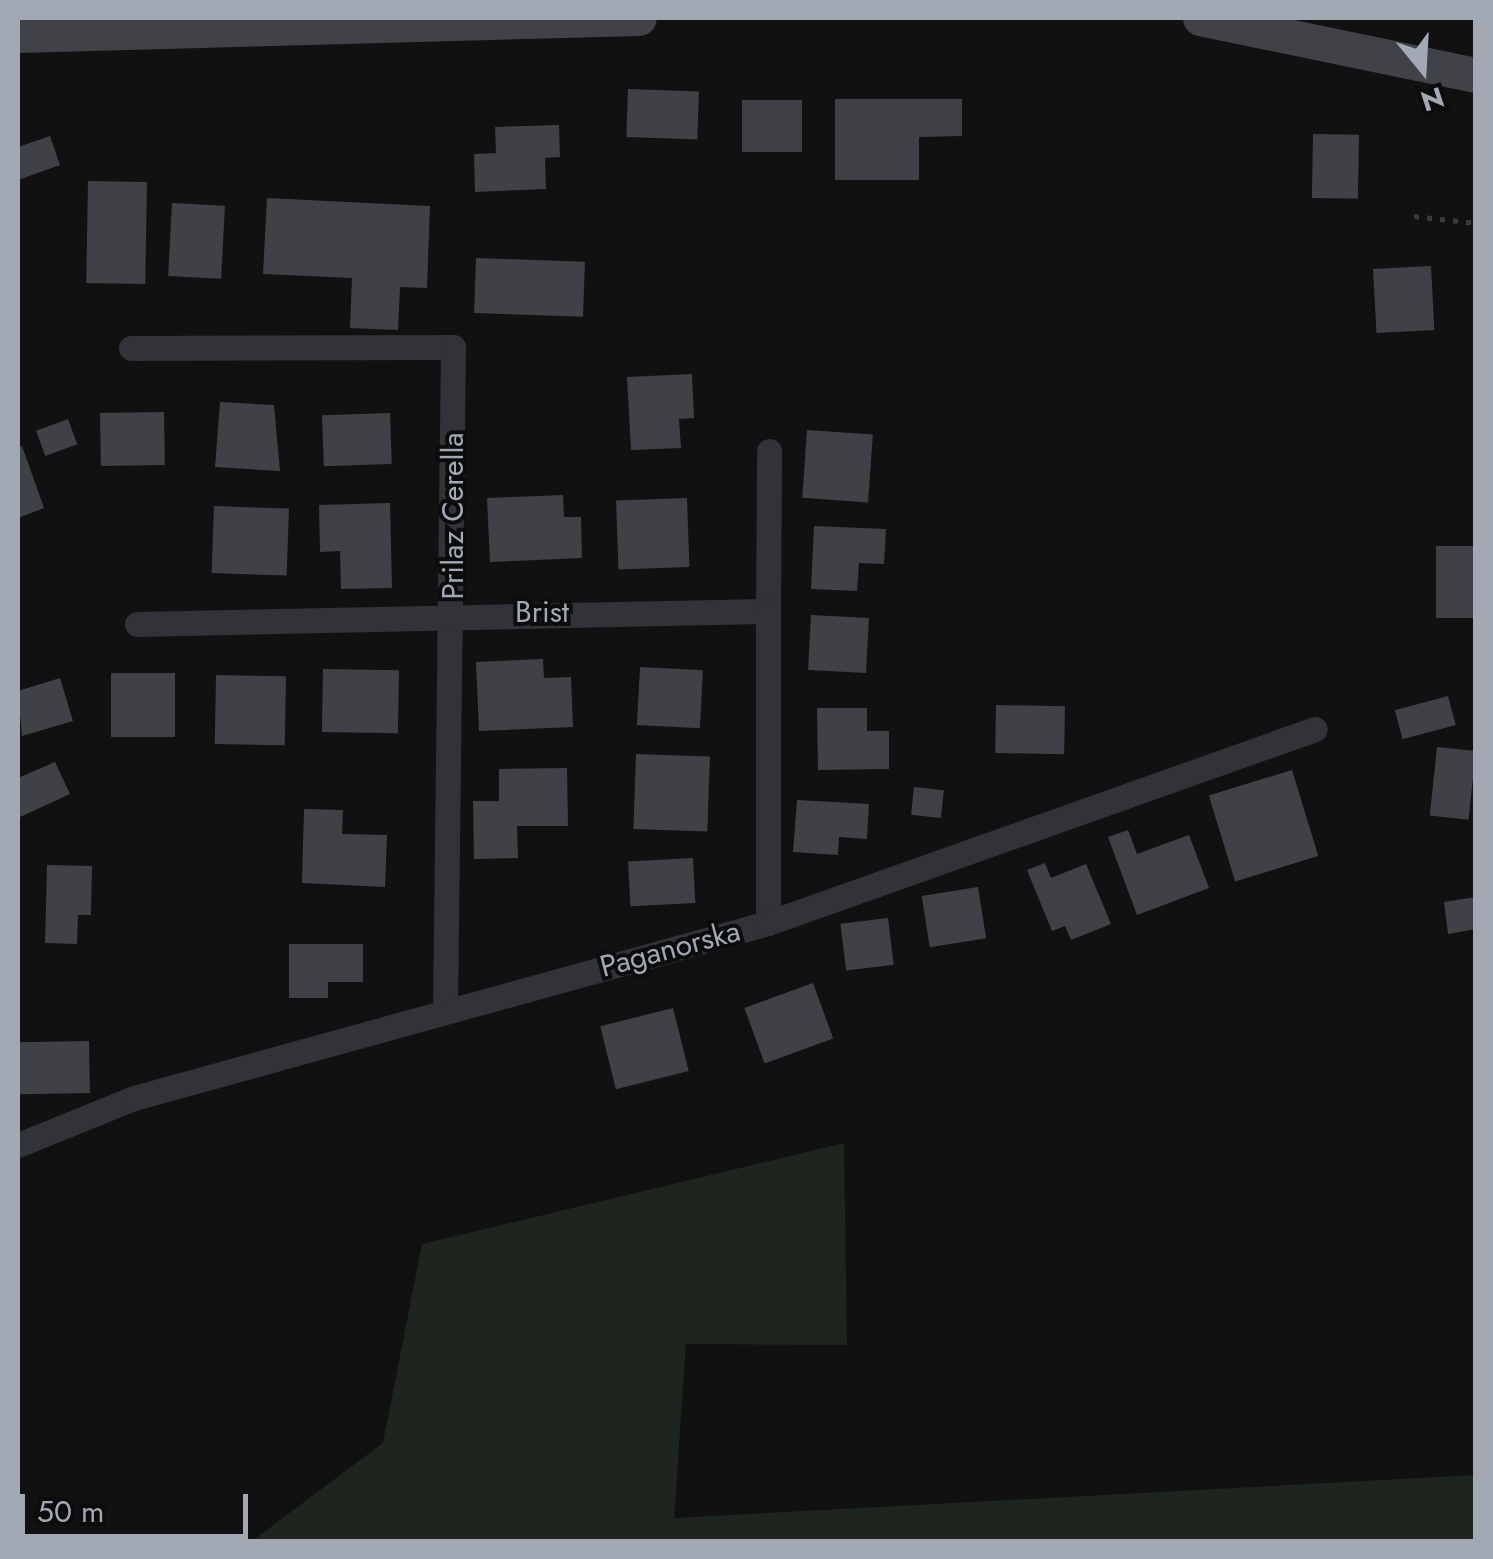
<!DOCTYPE html>
<style>
body{margin:0}
#map{position:relative;width:1493px;height:1559px;overflow:hidden;background:#111112;font-family:Jost,sans-serif}
div>[style]{position:absolute}
[style*='--x']{left:calc(var(--x)*1px);top:calc(var(--y)*1px);width:calc(var(--w)*1px);rotate:calc(var(--a)*1deg)}
.green>*{inset:0;background:#1d251e}
.building>*{inset:0;background:#404146;transform-origin:0 0}
.path>*{height:5px;margin-top:-2.5px;transform-origin:0;background:repeating-linear-gradient(90deg,#383a3f 0 5px,transparent 0 13px)}
.street>*{height:25px;margin:-12.5px;padding:0 12.5px;transform-origin:12.5px;border-radius:12.5px;background:#323338}
.secondary>*{height:35px;margin:-17.5px;padding:0 17.5px;transform-origin:17.5px;border-radius:17.5px;background:#404248}
span{translate:-50% -50%;white-space:nowrap;text-align:center;line-height:1.15;-webkit-text-stroke:8px #0c0c0d;paint-order:stroke}
.street-label{font-size:30px;color:#a2a9b4}
.frame{position:absolute;inset:0;border:20px solid #a2a9b4;pointer-events:none}
.north{position:absolute;left:1373px;top:20px;width:100px;height:100px;-webkit-text-stroke:8px #0c0c0d;paint-order:stroke;rotate:162deg;font-size:28px;font-weight:700;line-height:40px;text-align:center;color:#a2a9b4}
.north::after{content:'';display:block;margin:auto;width:35px;height:45px;background:#a2a9b4;clip-path:polygon(50% 0,100% 100%,50% 72%,0 100%)}
.scale{position:absolute;left:20px;top:1494px;width:228px;height:45px;box-sizing:border-box;border:5px solid #a2a9b4;border-top:0;padding-left:12px;font-size:30px;line-height:35px;white-space:nowrap;color:#a2a9b4;-webkit-text-stroke:8px #0c0c0d;paint-order:stroke}
</style>
<div id="map">
<div class="green">
<i style="clip-path:polygon(844px 1143px,847px 1345px,686px 1344px,674px 1518px,1475px 1475px,1475px 1541px,252px 1541px,383px 1443px,422px 1244px)"></i>
</div>
<div class="building">
<i style="left:628px;top:89px;width:71px;height:48px;rotate:2deg"></i>
<i style="clip-path:polygon(835px 99px,962px 99px,962px 136px,919px 137px,919px 180px,835px 180px)"></i>
<i style="left:802px;top:100px;width:52px;height:60px;rotate:90deg"></i>
<i style="clip-path:polygon(559px 125px,560px 157px,545px 158px,546px 189px,475px 192px,474px 154px,496px 153px,495px 127px)"></i>
<i style="left:1313px;top:134px;width:46px;height:64px;rotate:1deg"></i>
<i style="clip-path:polygon(50px 136px,60px 165px,18px 180px,18px 147px)"></i>
<i style="left:88px;top:181px;width:59px;height:102px;rotate:1deg"></i>
<i style="clip-path:polygon(267px 198px,430px 206px,427px 288px,400px 287px,398px 330px,350px 328px,352px 278px,263px 274px)"></i>
<i style="left:172px;top:203px;width:53px;height:73px;rotate:3deg"></i>
<i style="left:476px;top:258px;width:109px;height:55px;rotate:2deg"></i>
<i style="left:1431px;top:266px;width:64px;height:58px;rotate:87deg"></i>
<i style="clip-path:polygon(692px 374px,694px 418px,679px 419px,681px 448px,631px 450px,627px 377px)"></i>
<i style="clip-path:polygon(220px 402px,274px 405px,280px 471px,215px 467px)"></i>
<i style="left:164px;top:412px;width:53px;height:64px;rotate:89deg"></i>
<i style="left:390px;top:413px;width:51px;height:68px;rotate:88deg"></i>
<i style="left:68px;top:419px;width:27px;height:34px;rotate:70deg"></i>
<i style="left:807px;top:430px;width:66px;height:68px;rotate:4deg"></i>
<i style="clip-path:polygon(22px 446px,44px 508px,18px 518px,18px 447px)"></i>
<i style="clip-path:polygon(563px 495px,564px 517px,581px 517px,582px 558px,490px 562px,487px 498px)"></i>
<i style="left:687px;top:498px;width:69px;height:71px;rotate:88deg"></i>
<i style="clip-path:polygon(390px 503px,392px 588px,341px 589px,340px 551px,320px 552px,319px 505px)"></i>
<i style="left:214px;top:506px;width:75px;height:67px;rotate:2deg"></i>
<i style="clip-path:polygon(814px 526px,886px 529px,884px 564px,859px 563px,857px 591px,811px 589px)"></i>
<i style="left:1436px;top:546px;width:40px;height:72px"></i>
<i style="left:811px;top:615px;width:58px;height:55px;rotate:3deg"></i>
<i style="clip-path:polygon(543px 659px,544px 678px,571px 677px,573px 727px,479px 731px,476px 662px)"></i>
<i style="left:640px;top:667px;width:63px;height:58px;rotate:3deg"></i>
<i style="left:323px;top:669px;width:76px;height:63px;rotate:1deg"></i>
<i style="left:111px;top:673px;width:64px;height:64px"></i>
<i style="left:216px;top:675px;width:70px;height:69px;rotate:1deg"></i>
<i style="clip-path:polygon(60px 678px,73px 721px,22px 736px,18px 691px)"></i>
<i style="left:1448px;top:696px;width:30px;height:55px;rotate:75deg"></i>
<i style="left:996px;top:705px;width:69px;height:48px;rotate:1deg"></i>
<i style="clip-path:polygon(817px 708px,867px 708px,867px 731px,889px 731px,889px 769px,818px 770px)"></i>
<i style="left:1437px;top:747px;width:39px;height:69px;rotate:6deg"></i>
<i style="left:636px;top:754px;width:74px;height:75px;rotate:2deg"></i>
<i style="clip-path:polygon(55px 762px,70px 794px,20px 817px,18px 778px)"></i>
<i style="clip-path:polygon(567px 768px,568px 826px,517px 826px,518px 858px,474px 859px,473px 801px,499px 801px,499px 769px)"></i>
<i style="left:1292px;top:770px;width:90px;height:87px;rotate:73deg"></i>
<i style="left:914px;top:787px;width:30px;height:28px;rotate:6deg"></i>
<i style="clip-path:polygon(797px 800px,869px 804px,867px 839px,839px 837px,838px 855px,793px 852px)"></i>
<i style="clip-path:polygon(304px 809px,343px 810px,342px 834px,387px 835px,385px 887px,302px 883px)"></i>
<i style="clip-path:polygon(1128px 830px,1137px 854px,1189px 835px,1209px 888px,1137px 915px,1108px 837px)"></i>
<i style="left:693px;top:858px;width:45px;height:65px;rotate:87deg"></i>
<i style="clip-path:polygon(1045px 863px,1051px 878px,1086px 864px,1111px 924px,1071px 940px,1065px 926px,1052px 931px,1027px 870px)"></i>
<i style="clip-path:polygon(47px 865px,92px 866px,91px 915px,78px 915px,77px 944px,45px 943px)"></i>
<i style="left:978px;top:887px;width:52px;height:57px;rotate:81deg"></i>
<i style="clip-path:polygon(1476px 897px,1476px 929px,1448px 934px,1444px 902px)"></i>
<i style="left:888px;top:918px;width:47px;height:48px;rotate:83deg"></i>
<i style="clip-path:polygon(289px 944px,363px 944px,363px 982px,328px 982px,328px 998px,289px 998px)"></i>
<i style="left:813px;top:983px;width:59px;height:73px;rotate:70deg"></i>
<i style="left:673px;top:1008px;width:65px;height:75px;rotate:76deg"></i>
<i style="left:89px;top:1041px;width:52px;height:71px;rotate:89deg"></i>
</div>
<div class="path">
<i style="--x:1414;--y:216;--w:62;--a:6.4"></i>
</div>
<div class="street">
<i style="--x:131;--y:348;--w:322;--a:-0.2"></i>
<i style="--x:453;--y:347;--w:660;--a:90.69"></i>
<i style="--x:768;--y:611;--w:160;--a:-89.6"></i>
<i style="--x:137;--y:624;--w:631;--a:-1.18"></i>
<i style="--x:768;--y:611;--w:312;--a:90"></i>
<i style="--x:18;--y:1145;--w:125;--a:-22.1"></i>
<i style="--x:134;--y:1098;--w:658;--a:-15.43"></i>
<i style="--x:768;--y:923;--w:580;--a:-19.53"></i>
</div>
<div class="secondary">
<i style="--x:1200;--y:18;--w:282;--a:11.7"></i>
<i style="--x:18;--y:35;--w:621;--a:-1.57"></i>
</div>
<div class="street-label">
<span style="left:453px;top:516px;rotate:-90deg">Prilaz Cerella</span>
<span style="left:542px;top:612px">Brist</span>
<span style="left:670px;top:949px;rotate:-15deg">Paganorska</span>
</div>
<div class="frame"></div>
<div class="north">N</div>
<div class="scale">50 m</div>
</div>
